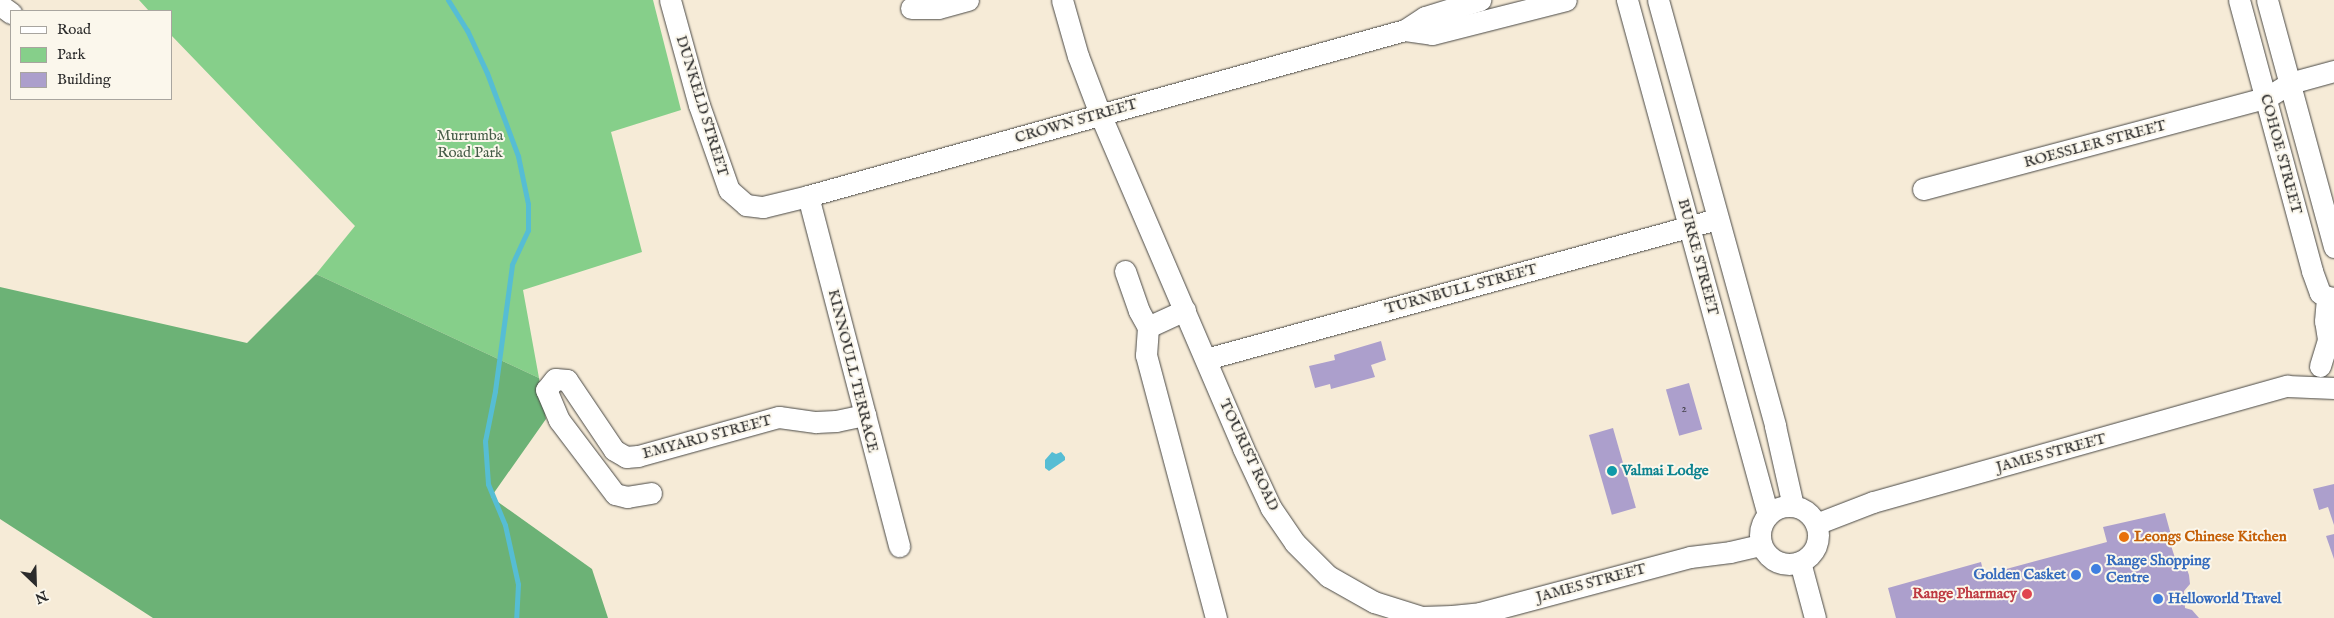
<!DOCTYPE html>
<style>
body{margin:0}
#map{position:relative;width:2334px;height:618px;overflow:hidden;background:#f6ebd7;font-family:"IM FELL English",serif}
div>[style]{position:absolute}
[style*='--x']{left:calc(var(--x)*1px);top:calc(var(--y)*1px);width:calc(var(--w)*1px);rotate:calc(var(--a)*1deg)}
.green>*{inset:0;background:#86cf8a}
.forest>*{inset:0;background:#6cb276}
.water>*{inset:0;background:#56bdd4}
.stream>*{height:5px;margin:-2.5px;padding:0 2.5px;transform-origin:2.5px;border-radius:2.5px;background:#56bdd4}
.building>*{inset:0;background:#ac9fcc;transform-origin:0 0}
.roads{filter:drop-shadow(0 0 1px #494845) drop-shadow(0 0 1px #494845)}
.minor>*{height:21px;margin:-10.5px;padding:0 10.5px;transform-origin:10.5px;border-radius:10.5px;background:#fff}
.minor>.ring{margin:-10.5px;padding:0;box-sizing:content-box;background:none;border:21px solid #fff;border-radius:50%}
.dots>*{width:14px;height:14px;translate:-50% -50%;box-sizing:border-box;border:2px solid #fbf7ec;border-radius:50%}
span{translate:-50% -50%;white-space:nowrap;text-align:center;line-height:1.15;-webkit-text-stroke:4px #fbf7ec;paint-order:stroke}
.number-label{font-size:12px;color:#4b4853}
.number-label span{-webkit-text-stroke-width:0}
.street-label{font-size:15px;color:#2b2b2b}
.park-label{font-size:15px;color:#465c48}
.culture-label{font-size:15px;color:#0d838f;font-weight:700}
.left{translate:0 -50%;text-align:left}
.food-label{font-size:15px;color:#c56008;font-weight:700}
.shop-label{font-size:15px;color:#366cbe;font-weight:700}
.right{translate:-100% -50%;text-align:right}
.health-label{font-size:15px;color:#be3a42;font-weight:700}
.legend{position:absolute;left:10px;top:10px;width:162px;height:90px;box-sizing:border-box;background:#fbf7ec;border:1px solid #a8a59f;margin:0;padding:6px 9px;list-style:none;font-size:15px;color:#2b2b2b}
.legend li{display:flex;align-items:center;gap:10px;height:25px}
.legend b{width:25px;border:1px solid #a8a59f}
.north{position:absolute;left:10px;top:558px;width:50px;height:50px;-webkit-text-stroke:4px #fbf7ec;paint-order:stroke;rotate:156deg;font-size:14px;font-weight:700;line-height:20px;text-align:center;color:#2b2b2b}
.north::after{content:'';display:block;margin:auto;width:18px;height:22px;background:#2b2b2b;clip-path:polygon(50% 0,100% 100%,50% 72%,0 100%)}
</style>
<div id="map">
<div class="green">
<i style="clip-path:polygon(139px 0,653px 0,681px 110px,611px 132px,642px 252px,523px 290px,539px 378px,316px 274px,355px 226px,171px 35px,171px 11px,149px 11px)"></i>
</div>
<div class="forest">
<i style="clip-path:polygon(316px 274px,539px 378px,546px 419px,491px 497px,592px 569px,608px 618px,153px 618px,0 519px,0 287px,247px 343px)"></i>
</div>
<div class="water">
<i style="clip-path:polygon(1052px 452px,1056px 454px,1061px 452px,1065px 457px,1065px 460px,1049px 471px,1045px 468px,1045px 460px)"></i>
</div>
<div class="stream">
<i style="--x:448;--y:0;--w:36;--a:58"></i>
<i style="--x:467;--y:30;--w:47;--a:65.1"></i>
<i style="--x:487;--y:73;--w:89;--a:69.5"></i>
<i style="--x:518;--y:156;--w:49;--a:78.2"></i>
<i style="--x:528;--y:204;--w:26;--a:90"></i>
<i style="--x:528;--y:230;--w:38;--a:115"></i>
<i style="--x:512;--y:265;--w:127;--a:97.7"></i>
<i style="--x:495;--y:391;--w:51;--a:101.3"></i>
<i style="--x:485;--y:441;--w:43;--a:86"></i>
<i style="--x:488;--y:484;--w:44;--a:67.5"></i>
<i style="--x:505;--y:525;--w:60;--a:77.6"></i>
<i style="--x:518;--y:584;--w:34;--a:93"></i>
</div>
<div class="building">
<i style="clip-path:polygon(1381px 341px,1386px 360px,1371px 365px,1375px 377px,1331px 389px,1330px 384px,1315px 388px,1309px 366px,1335px 360px,1334px 355px)"></i>
<i style="left:1689px;top:383px;width:48px;height:24px;rotate:74deg"></i>
<i style="left:1613px;top:428px;width:83px;height:25px;rotate:74deg"></i>
<i style="clip-path:polygon(2334px 484px,2334px 525px,2328px 507px,2319px 510px,2313px 489px)"></i>
<i style="clip-path:polygon(2165px 513px,2171px 535px,2168px 536px,2175px 558px,2185px 564px,2189px 575px,2190px 584px,2184px 591px,2185px 608px,2192px 610px,2199px 618px,1896px 618px,1888px 588px,1981px 562px,1984px 575px,2107px 542px,2103px 527px)"></i>
<i style="clip-path:polygon(2334px 534px,2334px 559px,2326px 536px)"></i>
</div>
<div class="roads">
<div class="minor">
<i style="--x:670;--y:0;--w:109;--a:74.6"></i>
<i style="--x:699;--y:105;--w:90;--a:70.6"></i>
<i style="--x:729;--y:190;--w:23;--a:41"></i>
<i style="--x:746;--y:205;--w:17;--a:7"></i>
<i style="--x:763;--y:207;--w:46;--a:-13.7"></i>
<i style="--x:808;--y:196;--w:620;--a:-15.54"></i>
<i style="--x:1405;--y:30;--w:24;--a:-33"></i>
<i style="--x:1425;--y:17;--w:58;--a:-17.2"></i>
<i style="--x:1062;--y:0;--w:58;--a:74.1"></i>
<i style="--x:1078;--y:56;--w:62;--a:69.2"></i>
<i style="--x:1100;--y:114;--w:363;--a:66.8"></i>
<i style="--x:1243;--y:448;--w:66;--a:65"></i>
<i style="--x:1271;--y:508;--w:42;--a:55.6"></i>
<i style="--x:1295;--y:543;--w:47;--a:45"></i>
<i style="--x:1328;--y:576;--w:53;--a:29.5"></i>
<i style="--x:1374;--y:602;--w:50;--a:17.4"></i>
<i style="--x:1422;--y:617;--w:30;--a:-2"></i>
<i style="--x:1452;--y:616;--w:28;--a:-6"></i>
<i style="--x:1480;--y:613;--w:217;--a:-14.9"></i>
<i style="--x:1690;--y:557;--w:40;--a:-7.1"></i>
<i style="--x:1730;--y:552;--w:32;--a:-13"></i>
<i style="--x:1627;--y:0;--w:534;--a:74.69"></i>
<i style="--x:1658;--y:0;--w:442;--a:74.6"></i>
<i style="--x:1775;--y:426;--w:82;--a:77.3"></i>
<i style="--x:2239;--y:0;--w:281;--a:74.9"></i>
<i style="--x:2312;--y:271;--w:23;--a:70"></i>
<i style="--x:2320;--y:293;--w:8;--a:30"></i>
<i style="--x:2327;--y:297;--w:7;--a:8"></i>
<i style="--x:2267;--y:0;--w:256;--a:74.8"></i>
<i style="--x:0;--y:5;--w:14;--a:36"></i>
<i style="--x:911;--y:8;--w:27;--a:0"></i>
<i style="--x:938;--y:8;--w:31;--a:-15"></i>
<i style="--x:1405;--y:30;--w:27;--a:8"></i>
<i style="--x:1432;--y:34;--w:138;--a:-14.2"></i>
<i style="--x:1923;--y:189;--w:355;--a:-14.9"></i>
<i style="--x:2266;--y:98;--w:28;--a:-32"></i>
<i style="--x:2290;--y:83;--w:46;--a:-15.3"></i>
<i style="--x:808;--y:196;--w:362;--a:75.4"></i>
<i style="--x:1125;--y:271;--w:42;--a:70.7"></i>
<i style="--x:1139;--y:311;--w:18;--a:61"></i>
<i style="--x:1185;--y:310;--w:41;--a:155.3"></i>
<i style="--x:1148;--y:327;--w:28;--a:94"></i>
<i style="--x:1146;--y:355;--w:272;--a:75.1"></i>
<i style="--x:1206;--y:359;--w:530;--a:-15.32"></i>
<i style="--x:2320;--y:366;--w:28;--a:-73"></i>
<i style="--x:2328;--y:339;--w:18;--a:-99"></i>
<i style="--x:2325;--y:321;--w:24;--a:-85"></i>
<i style="--x:651;--y:493;--w:24;--a:171"></i>
<i style="--x:627;--y:497;--w:12;--a:-166"></i>
<i style="--x:615;--y:494;--w:93;--a:-127.1"></i>
<i style="--x:559;--y:420;--w:33;--a:-113"></i>
<i style="--x:546;--y:390;--w:14;--a:-51"></i>
<i style="--x:555;--y:379;--w:12;--a:5"></i>
<i style="--x:567;--y:380;--w:84;--a:56.1"></i>
<i style="--x:614;--y:450;--w:14;--a:30"></i>
<i style="--x:626;--y:457;--w:12;--a:-5"></i>
<i style="--x:638;--y:456;--w:146;--a:-15.5"></i>
<i style="--x:779;--y:417;--w:37;--a:8"></i>
<i style="--x:816;--y:422;--w:20;--a:-3"></i>
<i style="--x:836;--y:421;--w:30;--a:-12"></i>
<i class="ring" style="left:1760px;top:506px;width:37px;height:37px"></i>
<i style="--x:1816;--y:524;--w:61;--a:-21.1"></i>
<i style="--x:1873;--y:502;--w:430;--a:-15.7"></i>
<i style="--x:2287;--y:386;--w:47;--a:2.4"></i>
<i style="--x:1800;--y:562;--w:58;--a:75"></i>
</div>
</div>
<div class="dots">
<i style="left:1612px;top:471px;background:#0f9aa8"></i>
<i style="left:2124px;top:537px;background:#e8710a"></i>
<i style="left:2096px;top:569px;background:#3f7fe0"></i>
<i style="left:2076px;top:575px;background:#3f7fe0"></i>
<i style="left:2027px;top:594px;background:#e0444e"></i>
<i style="left:2158px;top:599px;background:#3f7fe0"></i>
</div>
<div class="number-label">
<span style="left:1684px;top:409px">2</span>
</div>
<div class="street-label">
<span style="left:702px;top:106px;rotate:73deg">DUNKELD STREET</span>
<span style="left:1076px;top:121px;rotate:-16deg">CROWN STREET</span>
<span style="left:2095px;top:144px;rotate:-15deg">ROESSLER STREET</span>
<span style="left:2281px;top:154px;rotate:75deg">COHOE STREET</span>
<span style="left:1698px;top:257px;rotate:75deg">BURKE STREET</span>
<span style="left:1461px;top:289px;rotate:-15deg">TURNBULL STREET</span>
<span style="left:853px;top:371px;rotate:76deg">KINNOULL TERRACE</span>
<span style="left:707px;top:437px;rotate:-15deg">EMYARD STREET</span>
<span style="left:2051px;top:453px;rotate:-15deg">JAMES STREET</span>
<span style="left:1249px;top:455px;rotate:65deg">TOURIST ROAD</span>
<span style="left:1591px;top:583px;rotate:-15deg">JAMES STREET</span>
</div>
<div class="park-label">
<span style="left:470px;top:144px">Murrumba<br>Road Park</span>
</div>
<div class="culture-label">
<span class="left" style="left:1622px;top:471px">Valmai Lodge</span>
</div>
<div class="food-label">
<span class="left" style="left:2134px;top:537px">Leongs Chinese Kitchen</span>
</div>
<div class="shop-label">
<span class="left" style="left:2106px;top:569px">Range Shopping<br>Centre</span>
<span class="right" style="left:2066px;top:575px">Golden Casket</span>
<span class="left" style="left:2168px;top:599px">Helloworld Travel</span>
</div>
<div class="health-label">
<span class="right" style="left:2017px;top:594px">Range Pharmacy</span>
</div>
<ul class="legend">
<li><b style="height:6px;background:#fff"></b>Road</li>
<li><b style="height:14px;background:#86cf8a"></b>Park</li>
<li><b style="height:14px;background:#ac9fcc"></b>Building</li>
</ul>
<div class="north">N</div>
</div>
